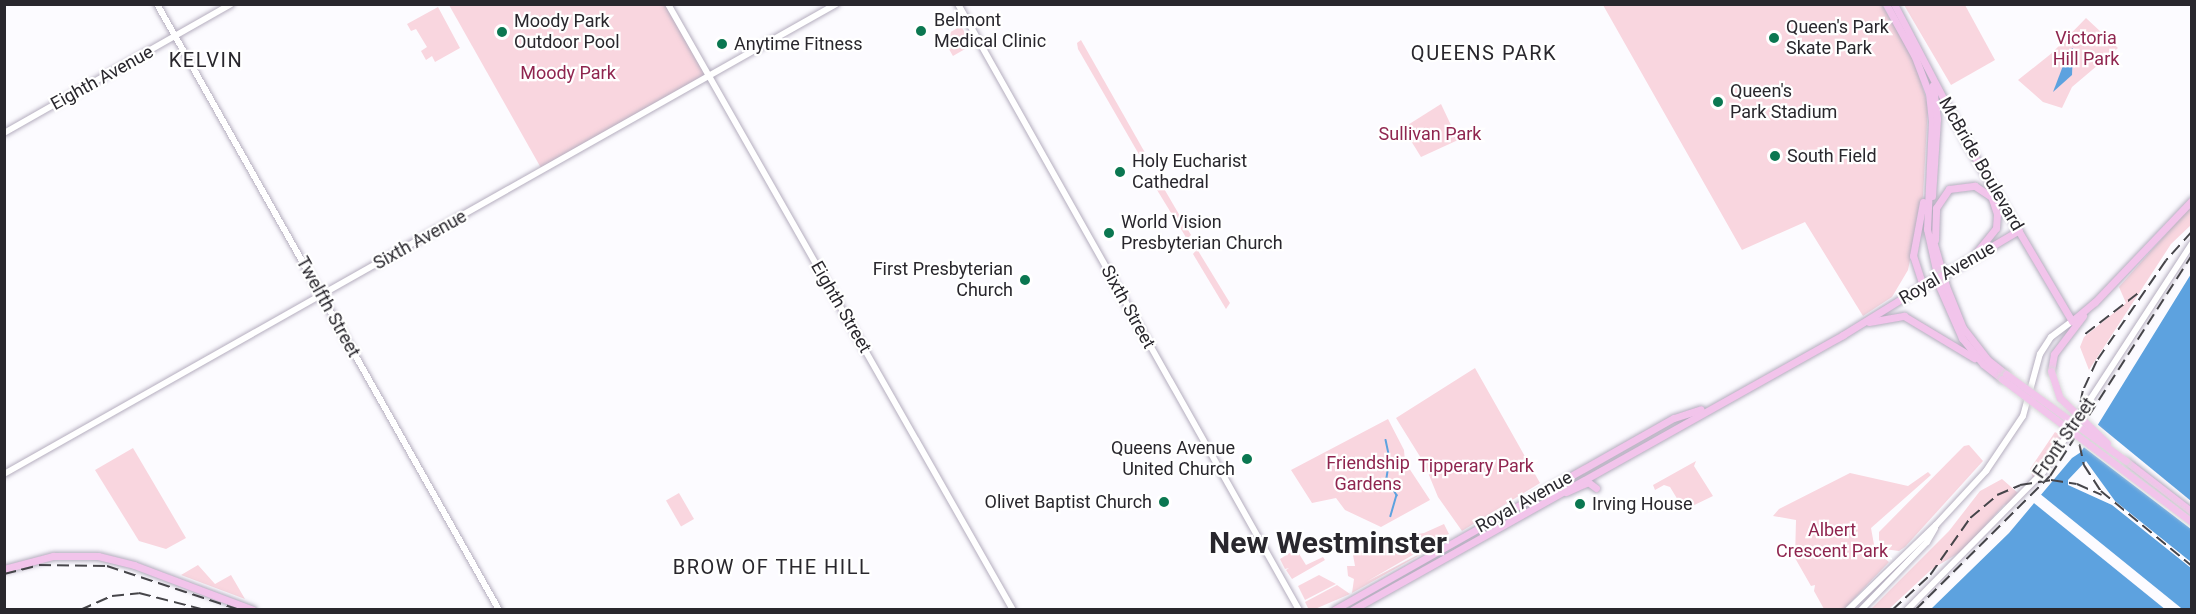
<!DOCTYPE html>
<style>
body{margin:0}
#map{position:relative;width:2196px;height:614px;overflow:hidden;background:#fcfbff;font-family:Roboto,sans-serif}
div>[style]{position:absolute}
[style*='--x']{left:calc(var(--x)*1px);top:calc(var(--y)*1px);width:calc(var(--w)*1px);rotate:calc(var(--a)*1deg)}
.green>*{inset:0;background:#f9d6df;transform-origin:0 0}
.water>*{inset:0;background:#5da2df}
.pier>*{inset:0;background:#fcfbff;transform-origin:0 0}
.stream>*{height:1.5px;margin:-0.75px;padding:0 0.75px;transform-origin:0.75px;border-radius:0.75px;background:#5da2df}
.roads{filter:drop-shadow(0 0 2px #b5aebf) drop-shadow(0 0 2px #b5aebf)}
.secondary>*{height:6px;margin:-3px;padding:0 3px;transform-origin:3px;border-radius:3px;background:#fff}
.primary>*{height:7px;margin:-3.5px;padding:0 3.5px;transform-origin:3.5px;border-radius:3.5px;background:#f2c4eb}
.rail>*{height:1.5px;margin-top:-0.75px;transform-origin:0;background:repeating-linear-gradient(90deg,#46454a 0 12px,transparent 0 18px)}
.bridges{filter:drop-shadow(0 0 2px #d8d8d9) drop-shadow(0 0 2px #d8d8d9)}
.primary-bridge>*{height:7px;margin:-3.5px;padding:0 3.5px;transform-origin:3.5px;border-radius:3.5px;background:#f2c4eb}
.dots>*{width:16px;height:16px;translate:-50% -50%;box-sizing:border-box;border:3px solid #fff;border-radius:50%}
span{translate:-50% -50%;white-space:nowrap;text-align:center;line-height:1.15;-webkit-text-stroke:4.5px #fff;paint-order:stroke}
.poi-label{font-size:18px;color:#29272d}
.left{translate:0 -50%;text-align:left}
.right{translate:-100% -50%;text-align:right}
.park-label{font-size:18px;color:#8f254f}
.street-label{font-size:18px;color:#29272d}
.neighbourhood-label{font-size:20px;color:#29272d;letter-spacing:1.5px}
.town-label{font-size:30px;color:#29272d;font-weight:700}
.frame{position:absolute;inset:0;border:6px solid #29272d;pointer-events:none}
</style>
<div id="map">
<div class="green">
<i style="clip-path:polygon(449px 5px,665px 5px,706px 75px,541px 168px)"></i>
<i style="clip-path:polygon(1603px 5px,1882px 5px,1914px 60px,1928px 105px,1923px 196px,1908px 270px,1892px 297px,1863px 316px,1805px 222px,1742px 250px)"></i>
<i style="clip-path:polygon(1904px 5px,1965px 5px,1995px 60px,1951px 85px)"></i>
<i style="clip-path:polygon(438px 7px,460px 48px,435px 62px,432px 56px,426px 60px,421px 51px,427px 47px,416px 29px,411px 31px,407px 24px)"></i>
<i style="clip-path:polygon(2086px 18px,2118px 48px,2072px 87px,2062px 108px,2043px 102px,2018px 80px,2052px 53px)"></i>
<i style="left:961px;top:26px;width:22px;height:22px;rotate:60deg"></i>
<i style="clip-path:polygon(1081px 40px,1152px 165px,1148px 170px,1078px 49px,1077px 43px)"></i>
<i style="clip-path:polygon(1441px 104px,1458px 140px,1421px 157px,1403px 128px)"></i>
<i style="clip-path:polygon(1159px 180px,1191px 235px,1187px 239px,1154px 185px)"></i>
<i style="clip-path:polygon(2191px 206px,2191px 225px,2171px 244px,2089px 370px,2080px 347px,2084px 337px,2126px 303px,2119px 287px)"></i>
<i style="clip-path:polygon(1197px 249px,1230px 303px,1226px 309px,1193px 254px)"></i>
<i style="clip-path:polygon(1475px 368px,1540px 483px,1462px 531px,1438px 497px,1424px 463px,1396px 418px)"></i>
<i style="clip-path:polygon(1388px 419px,1404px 450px,1405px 462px,1430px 500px,1381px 527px,1345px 510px,1336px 498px,1312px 503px,1291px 470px)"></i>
<i style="clip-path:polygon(2055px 432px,2063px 437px,2033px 478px,2030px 469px)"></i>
<i style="clip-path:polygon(1969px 445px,1983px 461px,1905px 547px,1899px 551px,1884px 549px,1879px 543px,1879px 532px,1964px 446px)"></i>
<i style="clip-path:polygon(133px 448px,186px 538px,166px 549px,139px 541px,95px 470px)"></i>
<i style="clip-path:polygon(1696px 461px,1694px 466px,1713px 496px,1684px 510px,1670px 487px,1664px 485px,1655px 490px,1653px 485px)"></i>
<i style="clip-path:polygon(1928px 472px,1931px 475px,1871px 528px,1875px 550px,1889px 562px,1844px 609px,1824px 609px,1814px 591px,1815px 585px,1811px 586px,1795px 558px,1796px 520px,1773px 516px,1779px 509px,1850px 473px,1908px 486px)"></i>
<i style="clip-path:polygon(2002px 479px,2018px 493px,2012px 502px,2004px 505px,1962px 551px,1932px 569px,1889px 609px,1870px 610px,1949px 531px,1980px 491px)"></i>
<i style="left:679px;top:493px;width:30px;height:15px;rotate:60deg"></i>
<i style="clip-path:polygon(1444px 524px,1449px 534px,1366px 582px,1450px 538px,1352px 593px,1354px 579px,1348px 576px,1347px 566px,1355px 566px,1353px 555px,1360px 551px,1370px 554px,1395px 538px,1424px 533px)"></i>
<i style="clip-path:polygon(1296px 549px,1306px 565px,1323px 557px,1325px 560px,1292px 579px,1286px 570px,1289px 568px,1285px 569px,1280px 559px)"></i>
<i style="clip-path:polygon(198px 565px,215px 584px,231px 575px,245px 599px,181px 575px)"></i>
<i style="clip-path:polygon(1319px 575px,1336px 584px,1305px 600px,1298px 586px)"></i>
<i style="clip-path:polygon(1337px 585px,1350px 594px,1315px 609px,1308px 608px,1305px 602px)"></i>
</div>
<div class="water">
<i style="clip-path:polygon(2073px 48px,2072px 75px,2053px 92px,2069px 50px)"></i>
<i style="clip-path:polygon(2191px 274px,2191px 609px,1930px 610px,2009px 533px,2072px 458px,2081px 452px)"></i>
</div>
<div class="pier">
<i style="clip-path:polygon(2097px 424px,2191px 501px,2191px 529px,2081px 445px)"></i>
<i style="clip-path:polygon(2086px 461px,2115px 501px,2191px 562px,2191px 568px,2112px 505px,2068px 485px,2068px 480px)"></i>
<i style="left:2039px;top:493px;width:186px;height:11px;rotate:39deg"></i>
</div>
<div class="stream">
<i style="--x:1386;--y:440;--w:19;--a:78"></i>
<i style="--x:1390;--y:459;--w:19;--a:99"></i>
<i style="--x:1387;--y:478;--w:20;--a:60"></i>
<i style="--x:1397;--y:495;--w:22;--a:106"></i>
</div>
<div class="roads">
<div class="secondary">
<i style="--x:157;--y:4;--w:696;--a:60.56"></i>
<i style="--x:668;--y:4;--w:697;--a:60.35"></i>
<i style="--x:958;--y:4;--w:695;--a:60.63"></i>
<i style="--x:4;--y:133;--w:261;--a:-29.6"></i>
<i style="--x:4;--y:474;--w:956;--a:-29.46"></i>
<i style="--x:1848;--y:610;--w:122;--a:-44"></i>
<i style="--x:1936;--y:525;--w:74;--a:-47.2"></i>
<i style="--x:1986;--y:471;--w:66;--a:-56.1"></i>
<i style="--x:2023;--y:416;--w:64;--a:-74.7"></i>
<i style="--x:2040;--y:354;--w:20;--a:-57"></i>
<i style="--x:2051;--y:337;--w:26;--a:-37"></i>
<i style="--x:1861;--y:610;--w:95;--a:-45.9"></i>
<i style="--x:1927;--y:542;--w:16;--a:-60"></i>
<i style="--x:1907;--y:610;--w:194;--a:-45.4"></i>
<i style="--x:2043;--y:472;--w:273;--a:-56.9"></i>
</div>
<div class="primary">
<i style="--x:1886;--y:4;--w:60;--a:61.3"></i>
<i style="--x:1915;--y:57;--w:39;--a:69"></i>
<i style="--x:1929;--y:93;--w:27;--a:84"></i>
<i style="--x:1932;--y:120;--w:109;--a:92.6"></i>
<i style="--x:1927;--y:229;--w:60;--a:77.6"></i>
<i style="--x:1940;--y:288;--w:55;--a:66.3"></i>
<i style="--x:1962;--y:338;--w:33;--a:51"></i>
<i style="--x:1983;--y:364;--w:24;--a:38"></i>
<i style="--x:1894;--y:4;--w:156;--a:62.4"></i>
<i style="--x:1966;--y:142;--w:208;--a:59.4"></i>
<i style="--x:2072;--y:321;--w:30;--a:-40"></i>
<i style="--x:2095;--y:302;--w:141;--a:-46.4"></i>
<i style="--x:1932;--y:196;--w:77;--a:-86.3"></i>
<i style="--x:1937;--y:119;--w:34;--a:-97"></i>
<i style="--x:1932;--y:237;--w:51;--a:74.1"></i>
<i style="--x:1946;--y:286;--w:45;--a:68"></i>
<i style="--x:1963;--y:328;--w:41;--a:52"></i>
<i style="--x:1988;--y:360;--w:23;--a:38"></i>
<i style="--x:1935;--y:240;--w:32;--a:-88"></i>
<i style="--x:1936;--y:208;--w:23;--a:-56"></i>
<i style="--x:1949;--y:189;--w:26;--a:-7"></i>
<i style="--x:1975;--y:186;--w:29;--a:34"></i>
<i style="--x:1975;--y:254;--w:33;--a:-51"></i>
<i style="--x:1996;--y:228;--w:14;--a:-86"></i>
<i style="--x:1997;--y:214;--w:19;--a:-108"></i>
<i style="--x:1950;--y:271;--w:80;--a:-30.7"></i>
<i style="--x:1923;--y:286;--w:32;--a:-108"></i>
<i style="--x:1913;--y:256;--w:55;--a:-79.5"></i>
<i style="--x:1869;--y:322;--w:36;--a:-10"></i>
<i style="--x:1904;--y:316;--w:82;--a:31"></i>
<i style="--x:2051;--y:371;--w:17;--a:-80"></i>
<i style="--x:2054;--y:354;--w:48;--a:-52.7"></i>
<i style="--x:2126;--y:461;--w:83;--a:37.7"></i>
<i style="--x:1566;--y:492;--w:24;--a:-24"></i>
<i style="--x:1588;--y:482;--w:10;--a:37"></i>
<i style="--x:4;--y:569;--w:51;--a:-14.9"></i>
<i style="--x:53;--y:556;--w:45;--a:0"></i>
<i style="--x:98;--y:556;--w:37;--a:14"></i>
<i style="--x:134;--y:565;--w:127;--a:20.7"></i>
<i style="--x:1334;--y:610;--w:390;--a:-29.5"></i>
<i style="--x:1674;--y:418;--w:28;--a:-18"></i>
<i style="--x:1352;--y:610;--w:563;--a:-29.25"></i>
<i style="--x:1843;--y:335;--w:102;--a:-31.8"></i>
</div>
</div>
<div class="rail">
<i style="--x:2192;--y:232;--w:39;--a:132"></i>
<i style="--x:2166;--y:261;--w:121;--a:124.6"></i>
<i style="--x:2097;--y:361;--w:33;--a:115"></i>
<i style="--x:2083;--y:391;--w:37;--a:101"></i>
<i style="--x:2076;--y:427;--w:39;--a:78"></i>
<i style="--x:2084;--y:465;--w:31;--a:57"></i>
<i style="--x:2101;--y:491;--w:118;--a:39.5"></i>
<i style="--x:2085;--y:334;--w:72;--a:-37.7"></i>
<i style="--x:4;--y:574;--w:36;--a:-14"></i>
<i style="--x:39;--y:565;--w:68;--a:0.8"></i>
<i style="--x:107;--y:566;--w:140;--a:18.3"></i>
<i style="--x:80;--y:610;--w:35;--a:-24"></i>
<i style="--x:112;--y:596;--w:27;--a:-6"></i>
<i style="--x:139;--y:593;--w:68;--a:14.4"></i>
<i style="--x:1892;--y:610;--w:52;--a:-42.6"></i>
<i style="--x:1930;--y:575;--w:70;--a:-54.9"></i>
<i style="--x:1970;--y:518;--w:35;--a:-40"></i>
<i style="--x:1997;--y:495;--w:25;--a:-23"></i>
<i style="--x:2020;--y:485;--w:31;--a:-9"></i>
<i style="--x:2051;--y:480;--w:26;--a:9"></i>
<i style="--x:2077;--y:484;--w:27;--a:24"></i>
<i style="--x:1915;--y:610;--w:190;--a:-44.8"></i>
<i style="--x:2050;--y:476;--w:263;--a:-57.3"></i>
</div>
<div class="bridges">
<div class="primary-bridge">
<i style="--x:1930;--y:281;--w:22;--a:-27"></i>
<i style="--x:2051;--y:371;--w:28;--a:72"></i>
<i style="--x:2060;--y:398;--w:65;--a:43.8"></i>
<i style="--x:2006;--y:374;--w:148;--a:35.9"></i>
<i style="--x:2002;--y:379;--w:238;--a:37"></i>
</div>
</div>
<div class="dots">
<i style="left:921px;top:31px;background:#0b7751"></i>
<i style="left:502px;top:32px;background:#0b7751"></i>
<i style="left:1774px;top:38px;background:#0b7751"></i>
<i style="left:722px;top:44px;background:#0b7751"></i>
<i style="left:1718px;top:102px;background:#0b7751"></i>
<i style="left:1775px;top:156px;background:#0b7751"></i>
<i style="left:1120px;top:172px;background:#0b7751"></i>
<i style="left:1109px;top:233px;background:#0b7751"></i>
<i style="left:1025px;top:280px;background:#0b7751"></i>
<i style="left:1247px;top:459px;background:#0b7751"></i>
<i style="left:1164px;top:502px;background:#0b7751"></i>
<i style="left:1580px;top:504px;background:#0b7751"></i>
</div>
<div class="poi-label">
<span class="left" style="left:934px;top:31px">Belmont<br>Medical Clinic</span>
<span class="left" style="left:514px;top:32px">Moody Park<br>Outdoor Pool</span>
<span class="left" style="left:1786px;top:38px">Queen's Park<br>Skate Park</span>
<span class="left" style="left:734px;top:44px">Anytime Fitness</span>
<span class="left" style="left:1730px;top:102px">Queen's<br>Park Stadium</span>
<span class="left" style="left:1787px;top:156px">South Field</span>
<span class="left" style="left:1132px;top:172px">Holy Eucharist<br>Cathedral</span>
<span class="left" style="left:1121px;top:233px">World Vision<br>Presbyterian Church</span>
<span class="right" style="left:1013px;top:280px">First Presbyterian<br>Church</span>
<span class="right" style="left:1235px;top:459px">Queens Avenue<br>United Church</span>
<span class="right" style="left:1152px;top:502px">Olivet Baptist Church</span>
<span class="left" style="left:1592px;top:504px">Irving House</span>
</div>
<div class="park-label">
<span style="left:2086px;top:49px">Victoria<br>Hill Park</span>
<span style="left:568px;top:73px">Moody Park</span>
<span style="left:1430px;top:134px">Sullivan Park</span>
<span style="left:1368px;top:474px">Friendship<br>Gardens</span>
<span style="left:1476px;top:466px">Tipperary Park</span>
<span style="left:1832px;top:541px">Albert<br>Crescent Park</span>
</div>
<div class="street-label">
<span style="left:102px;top:78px;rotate:-29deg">Eighth Avenue</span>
<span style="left:1981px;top:164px;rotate:60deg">McBride Boulevard</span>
<span style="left:420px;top:240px;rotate:-29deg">Sixth Avenue</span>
<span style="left:1947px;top:273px;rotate:-30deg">Royal Avenue</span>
<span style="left:328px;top:307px;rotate:61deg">Twelfth Street</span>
<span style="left:841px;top:307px;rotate:60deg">Eighth Street</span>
<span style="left:1128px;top:307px;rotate:61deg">Sixth Street</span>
<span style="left:2064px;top:438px;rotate:-55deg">Front Street</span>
<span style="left:1524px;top:502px;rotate:-29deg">Royal Avenue</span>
</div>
<div class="neighbourhood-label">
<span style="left:1484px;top:53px">QUEENS PARK</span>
<span style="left:206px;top:60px">KELVIN</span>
<span style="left:772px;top:567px">BROW OF THE HILL</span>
</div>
<div class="town-label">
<span style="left:1328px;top:543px">New Westminster</span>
</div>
<div class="frame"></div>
</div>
